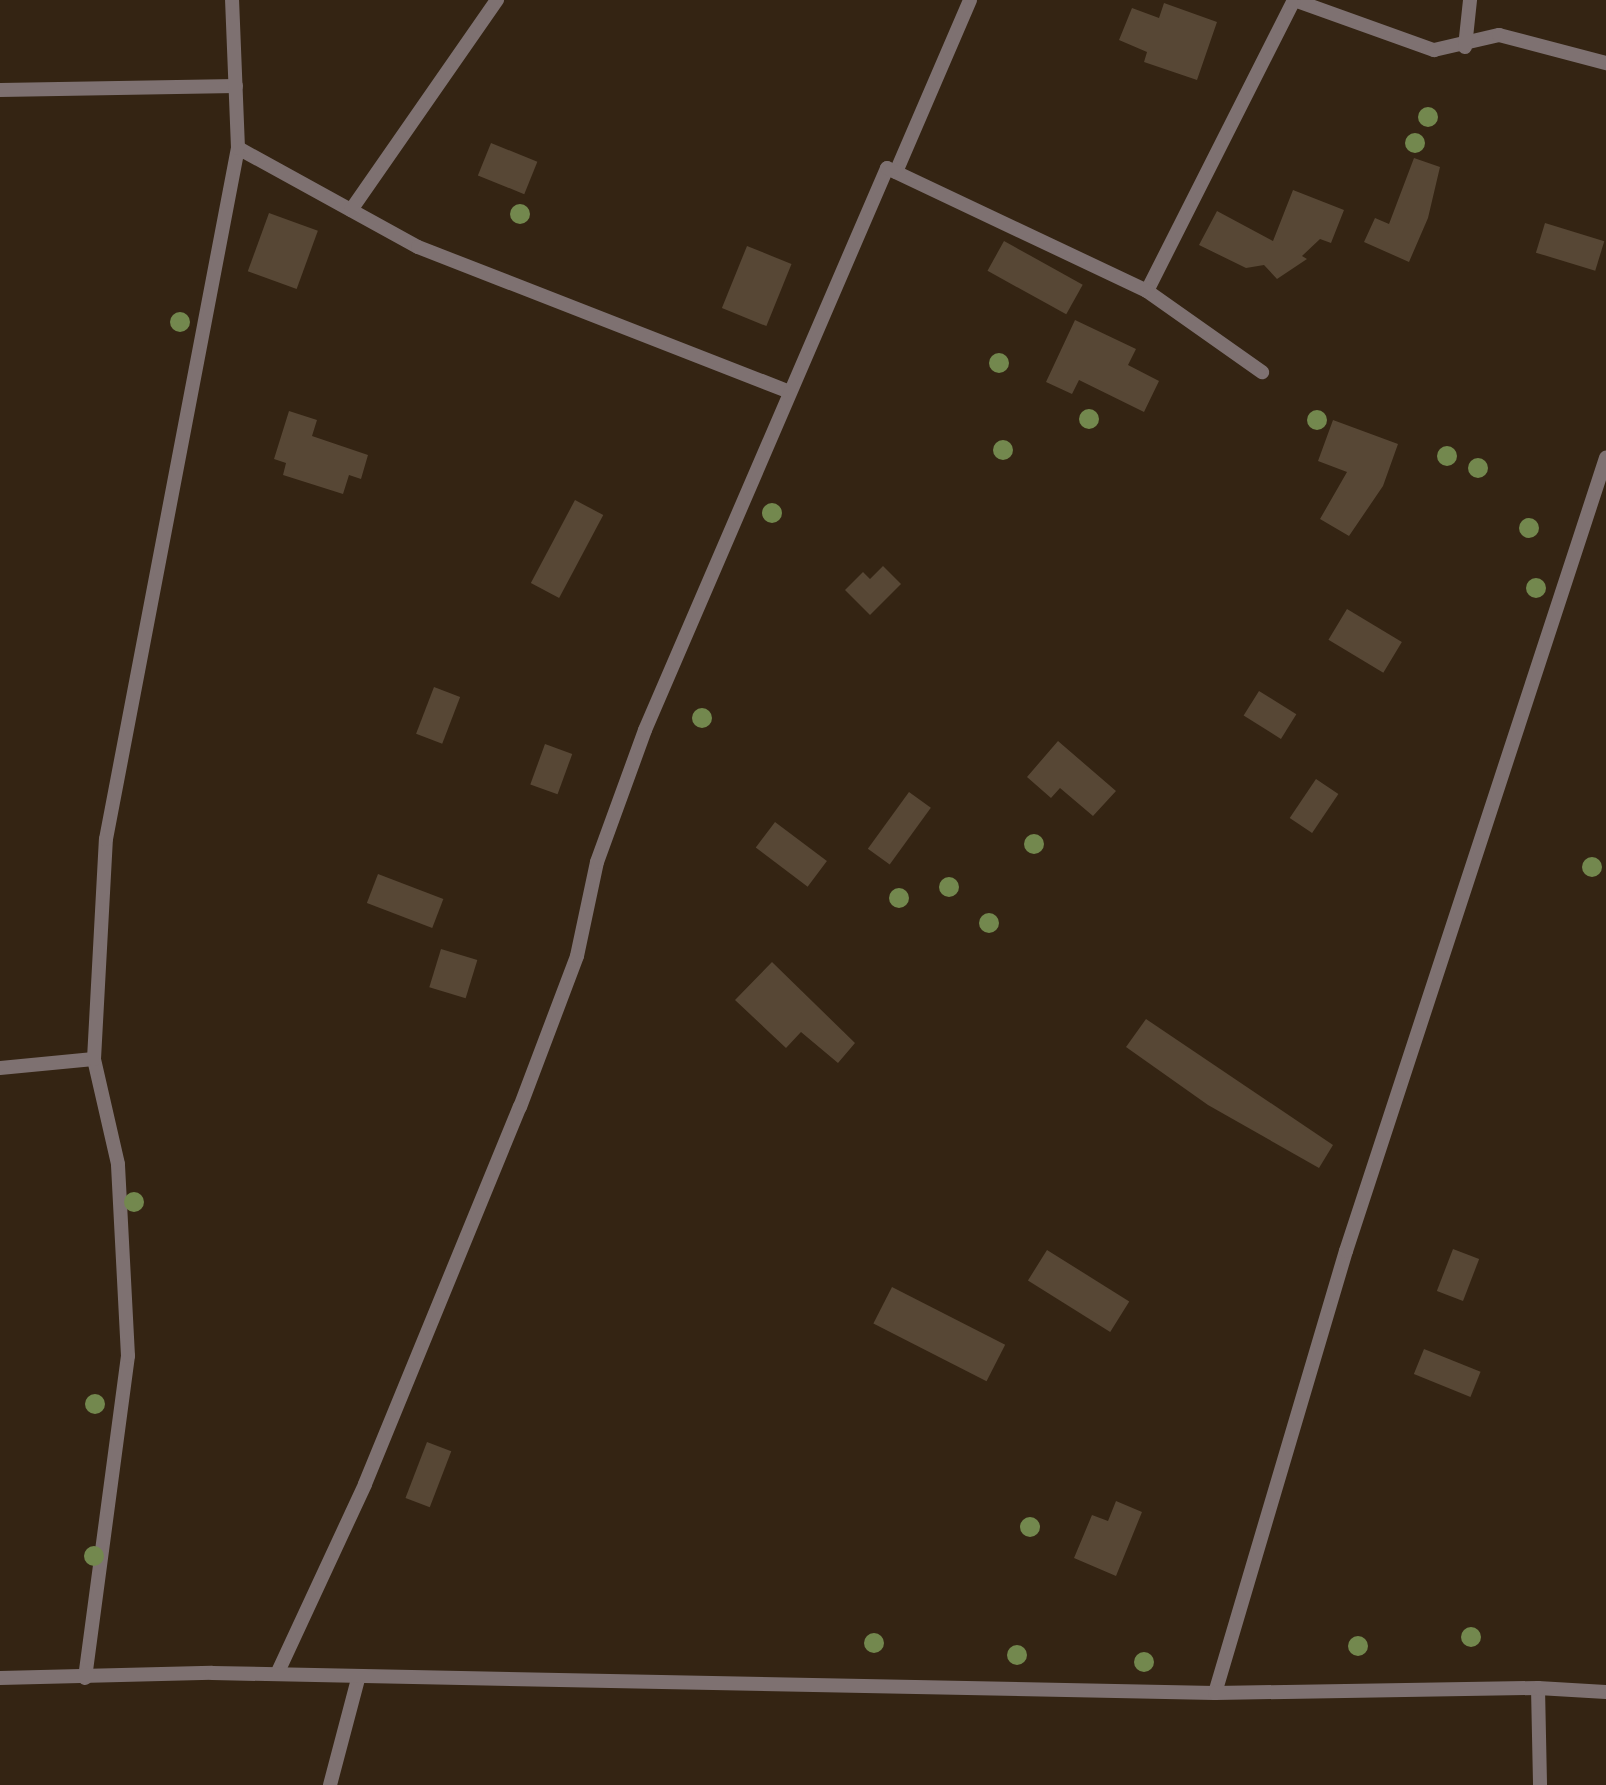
<!DOCTYPE html>
<style>
body{margin:0}
#map{position:relative;width:1606px;height:1785px;overflow:hidden;background:#342413;font-family:"PT Serif",serif}
div>[style]{position:absolute}
[style*='--x']{left:calc(var(--x)*1px);top:calc(var(--y)*1px);width:calc(var(--w)*1px);rotate:calc(var(--a)*1deg)}
.building>*{inset:0;background:#574735;transform-origin:0 0}
.service>*{height:14px;margin:-7px;padding:0 7px;transform-origin:7px;border-radius:7px;background:#7e7171}
.minor>*{height:14px;margin:-7px;padding:0 7px;transform-origin:7px;border-radius:7px;background:#7e7171}
.tertiary>*{height:14px;margin:-7px;padding:0 7px;transform-origin:7px;border-radius:7px;background:#7e7171}
.trees>*{width:20px;height:20px;margin:-10px;border-radius:50%;background:#73884e}
span{translate:-50% -50%;white-space:nowrap;text-align:center;line-height:1.15;-webkit-text-stroke:5px #342413;paint-order:stroke}
</style>
<div id="map">
<div class="building">
<i style="clip-path:polygon(1164px 3px,1217px 22px,1197px 80px,1144px 62px,1147px 52px,1119px 40px,1132px 8px,1159px 18px)"></i>
<i style="left:491px;top:143px;width:50px;height:35px;rotate:22deg"></i>
<i style="clip-path:polygon(1414px 158px,1440px 167px,1428px 218px,1409px 262px,1364px 242px,1375px 218px,1389px 224px)"></i>
<i style="clip-path:polygon(1293px 190px,1344px 210px,1331px 243px,1320px 239px,1302px 256px,1307px 259px,1277px 279px,1264px 265px,1246px 268px,1199px 245px,1217px 211px,1273px 241px)"></i>
<i style="left:269px;top:213px;width:52px;height:62px;rotate:20deg"></i>
<i style="left:1545px;top:223px;width:62px;height:31px;rotate:17deg"></i>
<i style="left:1004px;top:241px;width:90px;height:34px;rotate:29deg"></i>
<i style="left:747px;top:246px;width:48px;height:67px;rotate:22deg"></i>
<i style="clip-path:polygon(1075px 320px,1136px 349px,1128px 365px,1159px 381px,1144px 412px,1079px 380px,1072px 394px,1046px 382px)"></i>
<i style="clip-path:polygon(289px 411px,317px 420px,312px 436px,368px 455px,361px 479px,349px 475px,343px 494px,283px 475px,286px 463px,274px 459px)"></i>
<i style="clip-path:polygon(1333px 420px,1398px 444px,1383px 486px,1349px 536px,1320px 519px,1347px 472px,1318px 461px)"></i>
<i style="left:575px;top:500px;width:32px;height:94px;rotate:28deg"></i>
<i style="clip-path:polygon(883px 566px,901px 584px,870px 615px,845px 590px,863px 572px,870px 579px)"></i>
<i style="left:1347px;top:609px;width:64px;height:36px;rotate:31deg"></i>
<i style="left:434px;top:687px;width:28px;height:50px;rotate:21deg"></i>
<i style="left:1259px;top:691px;width:44px;height:29px;rotate:32deg"></i>
<i style="clip-path:polygon(1058px 741px,1116px 791px,1093px 816px,1060px 788px,1051px 798px,1027px 777px)"></i>
<i style="left:545px;top:744px;width:29px;height:43px;rotate:20deg"></i>
<i style="left:1316px;top:779px;width:27px;height:47px;rotate:34deg"></i>
<i style="left:909px;top:792px;width:27px;height:70px;rotate:36deg"></i>
<i style="left:775px;top:822px;width:65px;height:32px;rotate:37deg"></i>
<i style="left:378px;top:874px;width:70px;height:31px;rotate:21deg"></i>
<i style="left:441px;top:949px;width:38px;height:40px;rotate:17deg"></i>
<i style="clip-path:polygon(772px 962px,855px 1043px,838px 1063px,801px 1032px,786px 1048px,735px 1000px)"></i>
<i style="clip-path:polygon(1146px 1019px,1333px 1145px,1319px 1168px,1208px 1105px,1126px 1047px)"></i>
<i style="left:1453px;top:1249px;width:28px;height:45px;rotate:21deg"></i>
<i style="left:1047px;top:1250px;width:97px;height:36px;rotate:32deg"></i>
<i style="left:892px;top:1287px;width:127px;height:41px;rotate:27deg"></i>
<i style="left:1424px;top:1349px;width:61px;height:27px;rotate:22deg"></i>
<i style="left:427px;top:1442px;width:26px;height:60px;rotate:21deg"></i>
<i style="clip-path:polygon(1116px 1501px,1142px 1512px,1116px 1576px,1074px 1558px,1092px 1515px,1108px 1521px)"></i>
</div>
<div class="service">
<i style="--x:0;--y:1068;--w:94;--a:-5.5"></i>
</div>
<div class="minor">
<i style="--x:1294;--y:0;--w:149;--a:19.7"></i>
<i style="--x:1434;--y:50;--w:67;--a:-13"></i>
<i style="--x:1499;--y:35;--w:111;--a:14.7"></i>
<i style="--x:1465;--y:47;--w:47;--a:-83.9"></i>
<i style="--x:0;--y:90;--w:236;--a:-1"></i>
<i style="--x:238;--y:148;--w:205;--a:28.8"></i>
<i style="--x:418;--y:247;--w:397;--a:21.3"></i>
<i style="--x:896;--y:172;--w:187;--a:-66.7"></i>
<i style="--x:351;--y:210;--w:256;--a:-55.2"></i>
<i style="--x:1147;--y:291;--w:326;--a:-63.2"></i>
<i style="--x:277;--y:1674;--w:209;--a:-65.1"></i>
<i style="--x:365;--y:1484;--w:408;--a:-67.7"></i>
<i style="--x:520;--y:1107;--w:161;--a:-69.3"></i>
<i style="--x:577;--y:956;--w:96;--a:-78"></i>
<i style="--x:597;--y:862;--w:140;--a:-70"></i>
<i style="--x:645;--y:730;--w:612;--a:-66.7"></i>
<i style="--x:887;--y:168;--w:288;--a:25.3"></i>
<i style="--x:1147;--y:291;--w:141;--a:35.2"></i>
<i style="--x:85;--y:1678;--w:325;--a:-82.4"></i>
<i style="--x:128;--y:1356;--w:192;--a:-93"></i>
<i style="--x:118;--y:1164;--w:108;--a:-102.9"></i>
<i style="--x:94;--y:1059;--w:220;--a:-86.9"></i>
<i style="--x:106;--y:839;--w:703;--a:-79.19"></i>
<i style="--x:238;--y:148;--w:148;--a:-92.3"></i>
<i style="--x:1538;--y:1688;--w:97;--a:88.8"></i>
<i style="--x:1215;--y:1693;--w:461;--a:-73.5"></i>
<i style="--x:1346;--y:1251;--w:835;--a:-71.85"></i>
<i style="--x:330;--y:1785;--w:110;--a:-75.2"></i>
</div>
<div class="tertiary">
<i style="--x:0;--y:1678;--w:212;--a:-1.4"></i>
<i style="--x:212;--y:1673;--w:1003;--a:1.14"></i>
<i style="--x:1215;--y:1693;--w:323;--a:-0.9"></i>
<i style="--x:1538;--y:1688;--w:68;--a:3.4"></i>
</div>
<div class="trees">
<i style="left:1428px;top:117px"></i>
<i style="left:1415px;top:143px"></i>
<i style="left:520px;top:214px"></i>
<i style="left:180px;top:322px"></i>
<i style="left:999px;top:363px"></i>
<i style="left:1089px;top:419px"></i>
<i style="left:1317px;top:420px"></i>
<i style="left:1003px;top:450px"></i>
<i style="left:1447px;top:456px"></i>
<i style="left:1478px;top:468px"></i>
<i style="left:772px;top:513px"></i>
<i style="left:1529px;top:528px"></i>
<i style="left:1536px;top:588px"></i>
<i style="left:702px;top:718px"></i>
<i style="left:1034px;top:844px"></i>
<i style="left:1592px;top:867px"></i>
<i style="left:949px;top:887px"></i>
<i style="left:899px;top:898px"></i>
<i style="left:989px;top:923px"></i>
<i style="left:134px;top:1202px"></i>
<i style="left:95px;top:1404px"></i>
<i style="left:1030px;top:1527px"></i>
<i style="left:94px;top:1556px"></i>
<i style="left:1471px;top:1637px"></i>
<i style="left:874px;top:1643px"></i>
<i style="left:1358px;top:1646px"></i>
<i style="left:1017px;top:1655px"></i>
<i style="left:1144px;top:1662px"></i>
</div>
</div>
